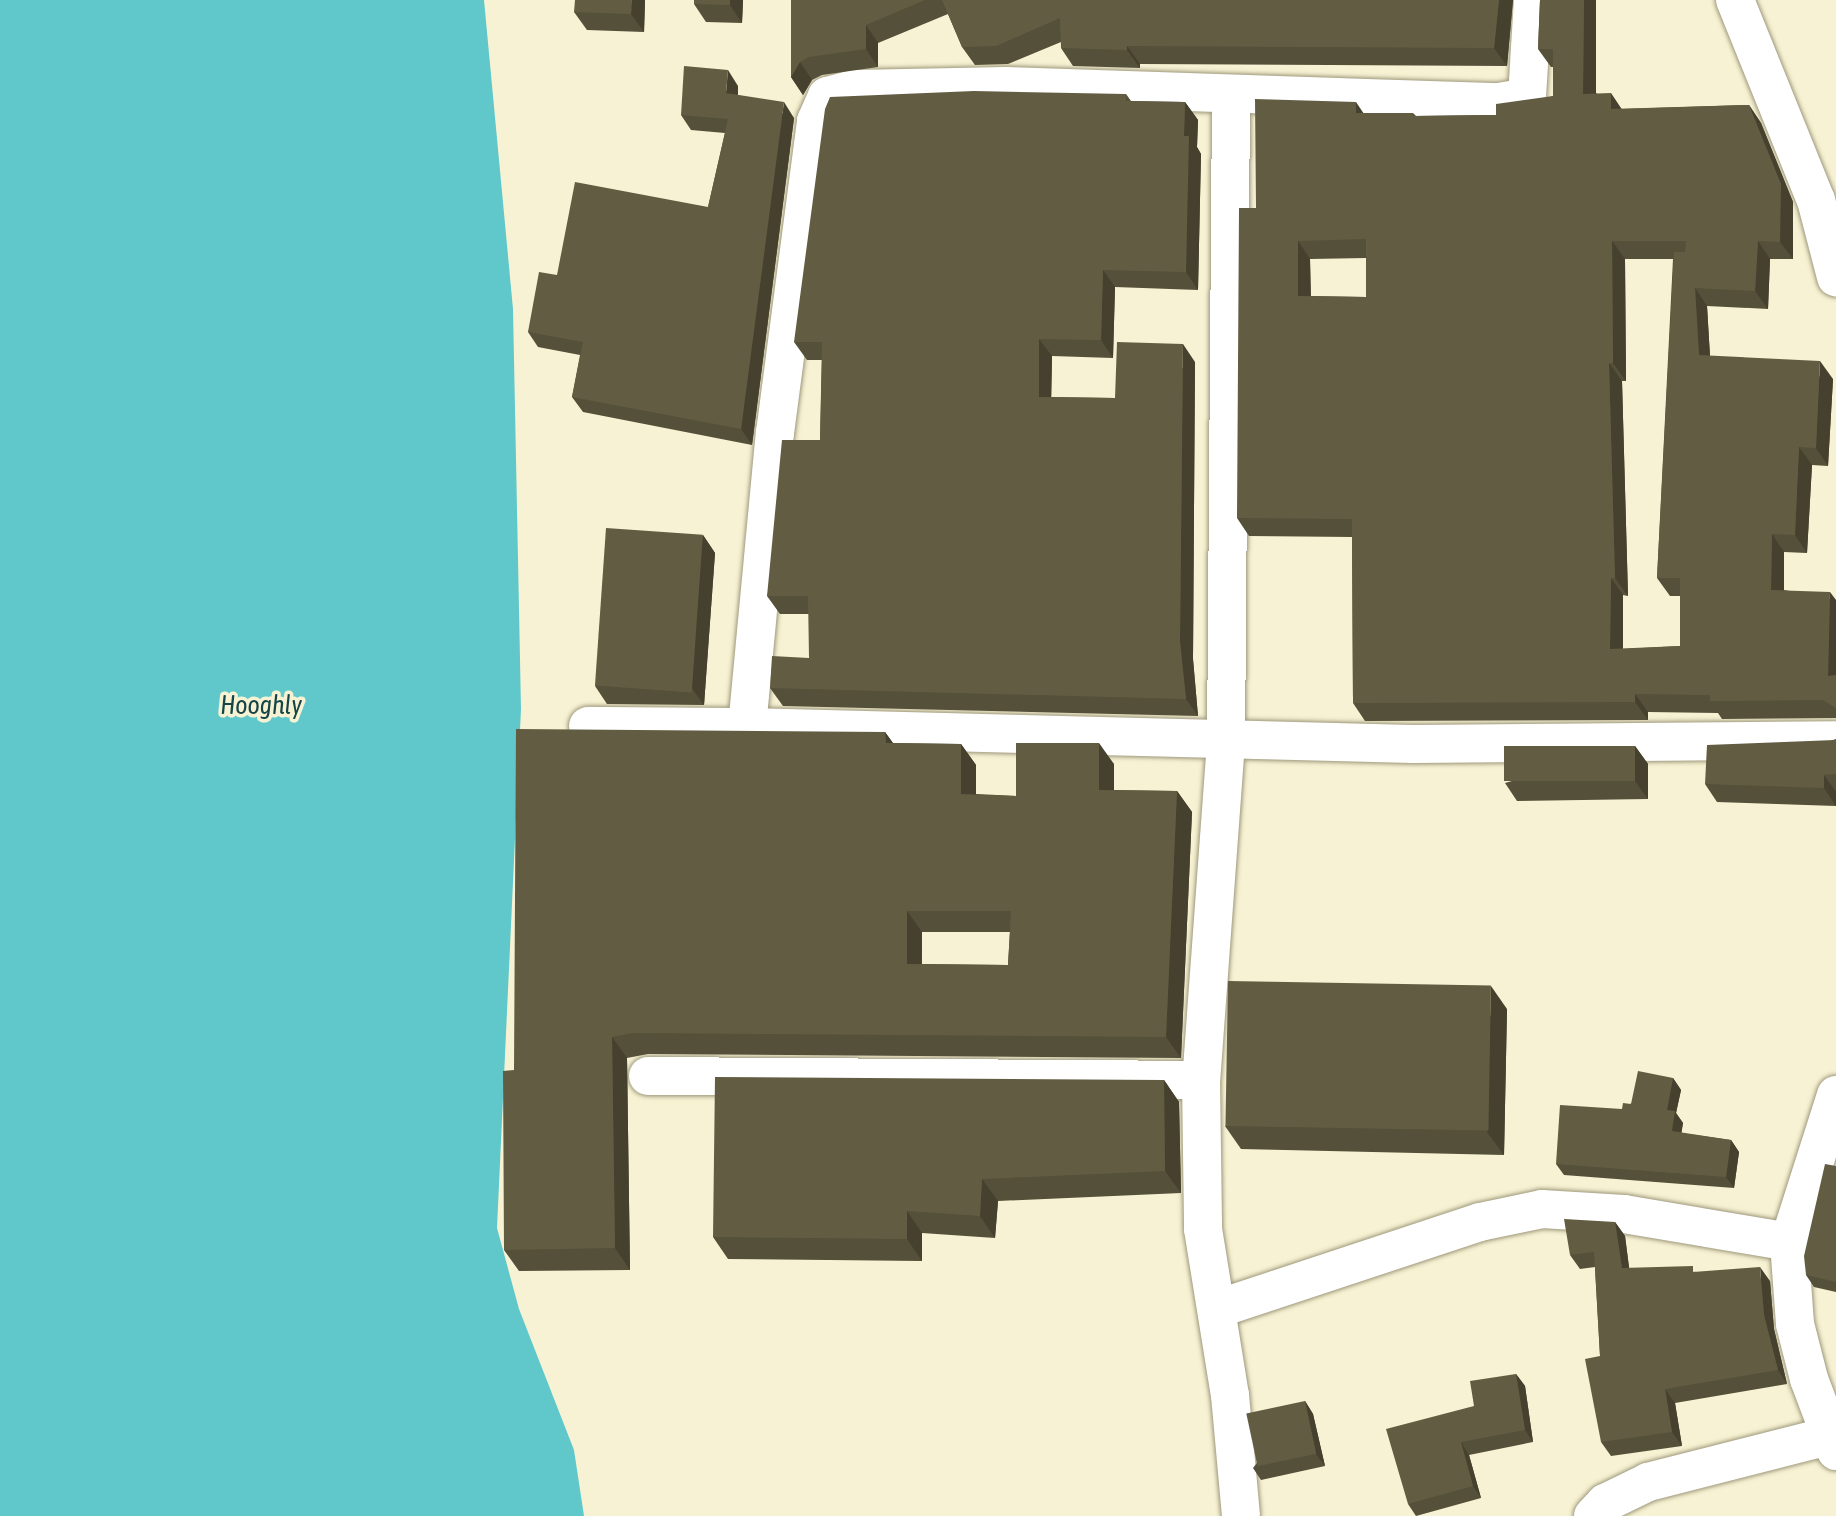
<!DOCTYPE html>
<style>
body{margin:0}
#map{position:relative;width:1836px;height:1516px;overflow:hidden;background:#f7f2d3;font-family:"Asap Condensed",sans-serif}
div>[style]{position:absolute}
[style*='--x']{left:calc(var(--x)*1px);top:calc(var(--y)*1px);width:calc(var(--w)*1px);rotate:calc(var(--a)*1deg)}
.water>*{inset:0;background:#60c8ca}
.roads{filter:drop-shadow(0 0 2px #9e987c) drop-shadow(0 0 2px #9e987c)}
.street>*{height:38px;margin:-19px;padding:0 19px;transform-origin:19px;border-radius:19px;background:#fff}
.wall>*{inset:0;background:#545039}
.shaded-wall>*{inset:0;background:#45412e}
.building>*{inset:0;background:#625d42;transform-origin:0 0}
span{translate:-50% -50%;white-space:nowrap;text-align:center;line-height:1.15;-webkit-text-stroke:7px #f7f2d3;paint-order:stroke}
.water-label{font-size:26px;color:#154546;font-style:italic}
</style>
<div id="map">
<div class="water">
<i style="clip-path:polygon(0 0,484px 0,513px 309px,521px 709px,497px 1228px,519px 1309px,574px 1450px,584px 1516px,0 1516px)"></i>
</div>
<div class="roads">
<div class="street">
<i style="--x:1735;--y:0;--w:216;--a:68"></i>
<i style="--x:1816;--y:200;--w:80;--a:75.4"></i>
<i style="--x:1231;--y:96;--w:646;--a:90.44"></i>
<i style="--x:1226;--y:742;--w:339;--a:94.2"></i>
<i style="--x:1201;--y:1080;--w:149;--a:89.2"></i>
<i style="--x:1203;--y:1229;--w:168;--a:80.8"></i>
<i style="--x:1230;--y:1395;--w:121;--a:84.8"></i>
<i style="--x:588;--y:726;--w:159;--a:0.4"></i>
<i style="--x:747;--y:727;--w:295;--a:-84.6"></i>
<i style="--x:775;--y:433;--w:315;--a:-82.5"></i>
<i style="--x:816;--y:121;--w:27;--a:-66"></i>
<i style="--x:827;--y:96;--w:28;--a:-15"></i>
<i style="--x:854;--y:89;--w:152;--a:-1.1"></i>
<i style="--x:1006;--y:86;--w:493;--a:1.9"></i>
<i style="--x:1499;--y:102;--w:28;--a:-10"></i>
<i style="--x:1527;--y:97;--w:97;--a:-86.5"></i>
<i style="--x:747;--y:727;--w:666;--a:1.46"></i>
<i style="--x:1413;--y:744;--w:423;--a:-0.5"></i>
<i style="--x:648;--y:1076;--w:553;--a:0.41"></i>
<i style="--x:1836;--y:1095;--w:154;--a:107.7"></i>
<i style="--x:1789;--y:1242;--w:82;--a:85.8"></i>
<i style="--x:1795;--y:1324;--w:57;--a:75.7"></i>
<i style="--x:1809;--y:1379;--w:77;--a:69.4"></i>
<i style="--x:1217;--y:1309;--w:277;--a:-18.3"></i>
<i style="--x:1480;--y:1222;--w:63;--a:-11.8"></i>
<i style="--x:1542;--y:1209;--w:82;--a:3.5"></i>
<i style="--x:1624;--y:1214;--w:167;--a:9.6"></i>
<i style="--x:1593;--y:1516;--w:18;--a:-47"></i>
<i style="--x:1605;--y:1503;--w:48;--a:-26"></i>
<i style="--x:1648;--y:1482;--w:194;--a:-14.3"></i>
</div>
</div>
<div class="wall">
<i style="clip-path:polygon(645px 0,644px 32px,587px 30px,574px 12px)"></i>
<i style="clip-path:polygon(694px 0,743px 0,742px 23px,706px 22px,694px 4px)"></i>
<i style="clip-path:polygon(791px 0,1513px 0,1507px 66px,1140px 64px,1140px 68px,1073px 66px,1061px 48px,1061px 42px,1008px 64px,975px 65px,962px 47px,948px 14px,878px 43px,878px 67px,822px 75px,812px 80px,803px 95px,791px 77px)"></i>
<i style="clip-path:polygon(evenodd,1540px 0,1596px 0,1596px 93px,1622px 109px,1749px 105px,1761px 123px,1793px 202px,1793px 259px,1770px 259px,1768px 309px,1707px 306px,1710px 356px,1833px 379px,1828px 466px,1812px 465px,1807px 553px,1784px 552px,1784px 590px,1836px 600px,1836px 718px,1722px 719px,1718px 713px,1648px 712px,1648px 720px,1365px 721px,1353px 703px,1352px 537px,1249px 536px,1237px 518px,1256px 208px,1364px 113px,1413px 113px,1416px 116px,1496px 115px,1553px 96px,1553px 67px,1551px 67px,1538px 49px,1540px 0,1366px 258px,1366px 297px,1311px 296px,1310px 259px,1366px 258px,1540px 0,1625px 259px,1673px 259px,1657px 578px,1670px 596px,1680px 596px,1680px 646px,1623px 649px,1623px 595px,1628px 596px,1622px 381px,1626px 381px,1625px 259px)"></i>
<i style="clip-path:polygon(738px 86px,738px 95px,794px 118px,752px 445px,583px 412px,572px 397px,580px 355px,538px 347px,528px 332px,557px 275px,708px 207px,725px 133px,691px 130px,681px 115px)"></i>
<i style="clip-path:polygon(1126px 94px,1131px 101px,1185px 102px,1198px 120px,1197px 147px,1201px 154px,1198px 290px,1115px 287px,1113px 358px,1052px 356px,1051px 397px,1115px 398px,1195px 362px,1193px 659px,1198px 716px,783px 706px,770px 688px,809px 658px,809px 614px,780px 614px,767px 596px,820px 440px,822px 360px,807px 360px,794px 342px)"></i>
<i style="clip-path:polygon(703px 535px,715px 553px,704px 705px,607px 704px,595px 686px)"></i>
<i style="clip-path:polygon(evenodd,885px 732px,893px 743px,961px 744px,976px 765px,976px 794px,1016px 796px,1114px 764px,1114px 790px,1177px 791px,1192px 812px,1181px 1058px,648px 1054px,627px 1058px,630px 1270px,519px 1271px,504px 1250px,514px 1070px,885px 732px,922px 932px,1010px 932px,1008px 965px,922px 964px,922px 932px)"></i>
<i style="clip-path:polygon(1836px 739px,1836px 806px,1717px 802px,1705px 784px)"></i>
<i style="clip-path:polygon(1635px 746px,1648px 764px,1648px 799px,1517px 801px,1505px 783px)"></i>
<i style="clip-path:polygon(1507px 1009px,1504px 1155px,1241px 1149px,1225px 1126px)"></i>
<i style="clip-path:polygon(1673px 1078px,1681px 1090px,1676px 1113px,1683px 1123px,1681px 1133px,1731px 1140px,1739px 1152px,1734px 1188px,1564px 1175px,1556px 1164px,1622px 1109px)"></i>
<i style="clip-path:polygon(1164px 1080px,1179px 1102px,1181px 1193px,998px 1201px,995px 1238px,922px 1233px,922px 1261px,728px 1259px,713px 1237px)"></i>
<i style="clip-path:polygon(1836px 1166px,1836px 1292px,1814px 1287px,1806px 1275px)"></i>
<i style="clip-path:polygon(1615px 1222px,1625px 1236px,1629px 1268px,1697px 1272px,1770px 1281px,1774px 1329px,1787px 1384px,1675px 1403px,1682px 1446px,1611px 1456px,1601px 1442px,1600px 1356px,1595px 1267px,1580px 1269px,1570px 1255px)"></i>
<i style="clip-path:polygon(1516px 1374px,1525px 1386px,1533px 1442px,1469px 1455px,1481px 1498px,1416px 1516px,1408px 1504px,1474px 1406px)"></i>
<i style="clip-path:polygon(1305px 1401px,1313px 1414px,1325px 1466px,1261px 1480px,1253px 1468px)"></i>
</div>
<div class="shaded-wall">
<i style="clip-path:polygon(632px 0,645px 0,644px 32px,631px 14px)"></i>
<i style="clip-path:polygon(730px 0,743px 0,742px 23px,730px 5px)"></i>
<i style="clip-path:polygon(1499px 0,1513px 0,1507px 66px,1494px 48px)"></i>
<i style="clip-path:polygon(1584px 0,1596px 0,1596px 112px,1583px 94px)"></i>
<i style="clip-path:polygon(866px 25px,878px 43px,878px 67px,866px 49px)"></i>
<i style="clip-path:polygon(1127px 46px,1140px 64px,1140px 68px,1127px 50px)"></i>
<i style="clip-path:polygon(800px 62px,812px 80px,803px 95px,791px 77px)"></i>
<i style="clip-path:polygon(728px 70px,738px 86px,737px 109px,726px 93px)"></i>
<i style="clip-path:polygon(1611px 93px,1623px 111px,1611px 109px)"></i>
<i style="clip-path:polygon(784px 102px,794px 118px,752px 445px,741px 429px)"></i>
<i style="clip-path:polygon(1185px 102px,1198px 120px,1197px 147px,1201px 154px,1198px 290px,1186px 272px,1184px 136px)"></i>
<i style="clip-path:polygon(1356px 102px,1368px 120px,1356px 113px)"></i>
<i style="clip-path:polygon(1749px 105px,1761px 123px,1793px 202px,1793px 259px,1780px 242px)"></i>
<i style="clip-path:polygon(1298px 241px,1310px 259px,1311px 314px,1298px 296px)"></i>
<i style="clip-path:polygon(1612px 241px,1625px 259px,1626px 381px,1613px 363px)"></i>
<i style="clip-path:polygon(1758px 241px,1770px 259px,1768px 309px,1755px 291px)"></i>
<i style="clip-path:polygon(1103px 270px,1115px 287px,1113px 358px,1101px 340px)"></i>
<i style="clip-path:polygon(1695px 288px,1707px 306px,1711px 373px,1699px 355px)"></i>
<i style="clip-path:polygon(1039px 339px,1052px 356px,1051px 415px,1039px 397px)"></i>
<i style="clip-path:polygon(1183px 344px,1195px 362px,1193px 659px,1198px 716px,1186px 699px,1180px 642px)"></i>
<i style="clip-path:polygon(1820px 361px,1833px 379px,1828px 466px,1816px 448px)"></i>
<i style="clip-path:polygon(1609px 363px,1622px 381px,1628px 596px,1615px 578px)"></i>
<i style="clip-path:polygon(1799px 447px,1812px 465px,1807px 553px,1795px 535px)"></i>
<i style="clip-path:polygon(1772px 534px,1784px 552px,1784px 608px,1771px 590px)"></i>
<i style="clip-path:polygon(703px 535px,715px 553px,704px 705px,691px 687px)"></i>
<i style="clip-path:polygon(1611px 578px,1623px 595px,1623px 667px,1610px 649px)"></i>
<i style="clip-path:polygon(1830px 592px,1836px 600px,1836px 687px,1828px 676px)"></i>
<i style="clip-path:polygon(1635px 694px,1648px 712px,1648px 720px,1635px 702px)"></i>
<i style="clip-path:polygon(885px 732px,900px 753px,886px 743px)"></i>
<i style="clip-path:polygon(1099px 743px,1114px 764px,1114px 811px,1099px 790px)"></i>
<i style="clip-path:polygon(961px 744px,976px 765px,976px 815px,961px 794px)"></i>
<i style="clip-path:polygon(1635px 746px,1648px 764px,1648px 799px,1635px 781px)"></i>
<i style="clip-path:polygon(1824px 775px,1836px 792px,1836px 806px,1824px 788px)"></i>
<i style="clip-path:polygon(1177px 791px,1192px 812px,1181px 1058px,1166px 1037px)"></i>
<i style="clip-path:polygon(907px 911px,922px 932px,921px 986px,907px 964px)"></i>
<i style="clip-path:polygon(1491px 986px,1507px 1009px,1504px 1155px,1487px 1132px)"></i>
<i style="clip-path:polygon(612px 1037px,627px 1058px,630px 1270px,615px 1248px)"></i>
<i style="clip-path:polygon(1673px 1078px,1681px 1090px,1676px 1113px,1683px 1123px,1680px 1143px,1672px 1131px,1667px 1110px)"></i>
<i style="clip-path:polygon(1164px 1080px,1179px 1102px,1181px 1193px,1165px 1171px)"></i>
<i style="clip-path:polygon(1731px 1140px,1739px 1152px,1734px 1188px,1726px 1177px)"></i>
<i style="clip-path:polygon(982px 1179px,998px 1201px,995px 1238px,980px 1216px)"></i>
<i style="clip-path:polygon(907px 1211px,922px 1233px,922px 1261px,907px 1239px)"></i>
<i style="clip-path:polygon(1615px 1222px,1625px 1236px,1631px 1282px,1622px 1268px)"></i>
<i style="clip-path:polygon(1760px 1267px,1770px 1281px,1774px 1329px,1787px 1384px,1778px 1370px,1764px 1315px)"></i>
<i style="clip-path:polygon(1516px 1374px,1525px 1386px,1533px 1442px,1525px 1430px)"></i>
<i style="clip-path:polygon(1665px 1389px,1675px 1403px,1682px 1446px,1672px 1432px)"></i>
<i style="clip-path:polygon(1305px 1401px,1313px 1414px,1325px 1466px,1316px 1454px)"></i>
<i style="clip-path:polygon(1461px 1442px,1469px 1455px,1481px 1498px,1473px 1486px)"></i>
</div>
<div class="building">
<i style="clip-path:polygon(575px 0,632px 0,631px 14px,574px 12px)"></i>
<i style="clip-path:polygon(694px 0,730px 0,730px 5px,694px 4px)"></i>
<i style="clip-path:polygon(791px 0,925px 0,866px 25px,866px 49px,809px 57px,800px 62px,791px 77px)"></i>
<i style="clip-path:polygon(942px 0,1499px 0,1494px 48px,1127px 46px,1127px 50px,1061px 48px,1060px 18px,996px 46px,962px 47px)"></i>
<i style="clip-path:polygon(evenodd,1540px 0,1584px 0,1583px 94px,1611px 93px,1611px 109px,1749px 105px,1781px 184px,1780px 242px,1758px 241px,1755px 291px,1695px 288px,1699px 355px,1820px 361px,1816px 448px,1799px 447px,1795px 535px,1772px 534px,1771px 590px,1830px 592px,1828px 676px,1836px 675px,1836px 708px,1823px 700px,1710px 701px,1710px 695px,1635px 694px,1635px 702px,1353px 703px,1352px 519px,1237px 518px,1239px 208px,1256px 208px,1255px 99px,1356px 102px,1356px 113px,1413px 113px,1413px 116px,1496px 115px,1496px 104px,1553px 96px,1553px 49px,1538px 49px,1540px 0,1366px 239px,1366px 297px,1298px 296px,1298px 241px,1366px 239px,1540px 0,1612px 241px,1686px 241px,1685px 252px,1674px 252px,1657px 578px,1680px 578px,1680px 646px,1610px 649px,1611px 578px,1615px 578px,1609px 363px,1613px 363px,1612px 241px)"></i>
<i style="clip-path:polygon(684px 66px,728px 70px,726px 93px,784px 102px,741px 429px,572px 397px,583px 342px,528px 332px,539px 272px,557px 275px,575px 182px,708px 207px,728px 119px,681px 115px)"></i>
<i style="clip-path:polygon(974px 91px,1126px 94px,1126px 101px,1185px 102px,1184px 136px,1189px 136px,1186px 272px,1103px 270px,1101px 340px,1039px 339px,1039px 397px,1115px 398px,1117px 342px,1183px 344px,1180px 642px,1186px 699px,770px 688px,772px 656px,809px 658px,808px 596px,767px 596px,782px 440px,820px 440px,822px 342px,794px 342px,825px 109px,830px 97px)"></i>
<i style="left:606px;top:528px;width:97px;height:158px;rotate:4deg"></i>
<i style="clip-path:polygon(evenodd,516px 729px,885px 732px,886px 743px,961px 744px,961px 794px,1016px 796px,1016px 743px,1099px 743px,1099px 790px,1177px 791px,1166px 1037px,633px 1033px,612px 1037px,615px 1248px,504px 1250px,503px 1071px,514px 1070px,516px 729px,907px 911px,1011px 911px,1008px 965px,907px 964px,907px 911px)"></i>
<i style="clip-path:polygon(1836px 739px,1836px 774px,1824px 775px,1824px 788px,1705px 784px,1707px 745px,1835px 740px)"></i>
<i style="left:1635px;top:746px;width:35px;height:131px;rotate:90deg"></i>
<i style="left:1228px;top:981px;width:263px;height:145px;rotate:1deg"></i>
<i style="clip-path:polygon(1638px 1071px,1673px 1078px,1667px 1110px,1675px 1111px,1672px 1131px,1731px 1140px,1726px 1177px,1556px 1164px,1560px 1105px,1622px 1109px,1623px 1103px,1631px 1104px)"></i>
<i style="clip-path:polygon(715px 1077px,1164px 1080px,1165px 1171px,982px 1179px,980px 1216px,907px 1211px,907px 1239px,713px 1237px)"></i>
<i style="clip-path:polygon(1825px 1164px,1836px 1166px,1836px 1282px,1806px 1275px,1804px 1256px)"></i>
<i style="clip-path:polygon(1564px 1219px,1615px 1222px,1622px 1268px,1693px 1266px,1693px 1272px,1760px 1267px,1764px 1315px,1778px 1370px,1665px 1389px,1672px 1432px,1601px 1442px,1585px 1359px,1600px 1356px,1594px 1252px,1570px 1255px)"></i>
<i style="clip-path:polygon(1516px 1374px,1525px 1430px,1461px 1442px,1473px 1486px,1408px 1504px,1386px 1429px,1474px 1406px,1470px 1381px)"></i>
<i style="left:1305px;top:1401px;width:54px;height:60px;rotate:78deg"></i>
</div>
<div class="water-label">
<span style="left:261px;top:706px">Hooghly</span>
</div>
</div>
